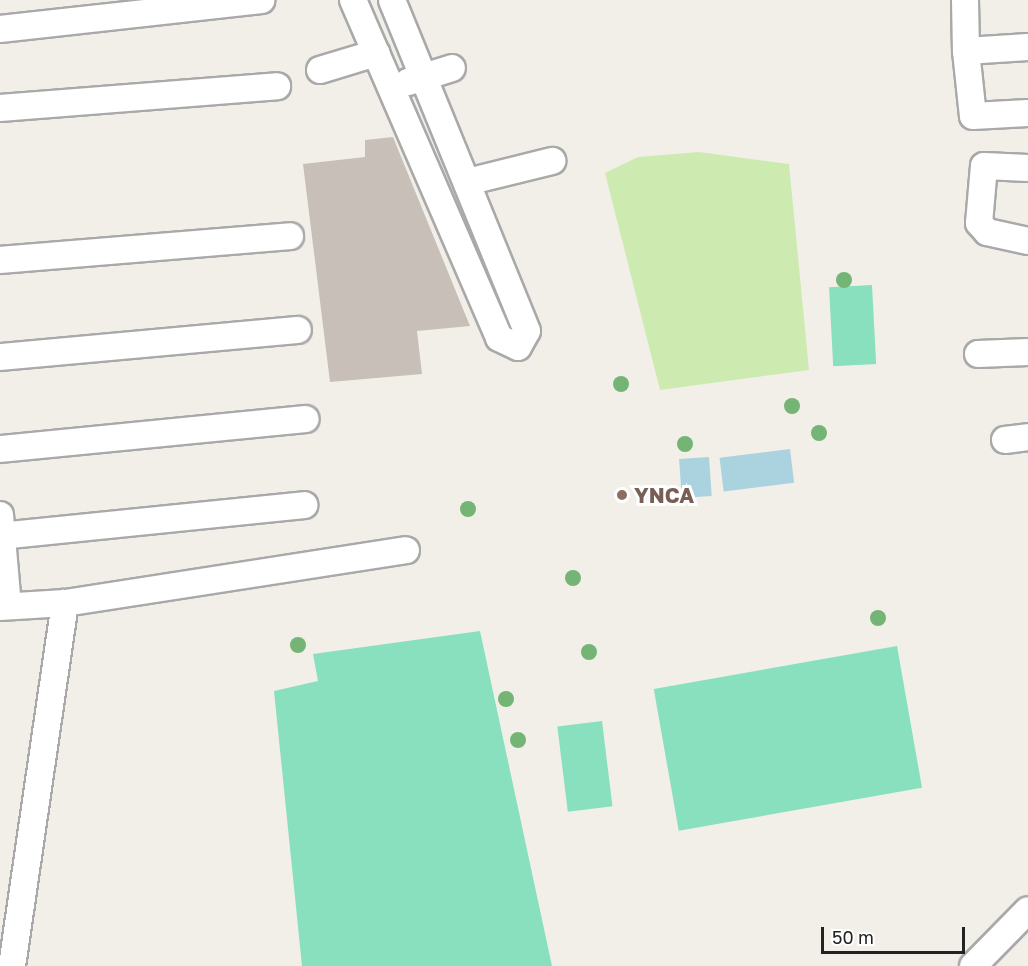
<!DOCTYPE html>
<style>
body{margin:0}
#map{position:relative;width:1028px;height:966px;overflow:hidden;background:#f2efe9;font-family:"Golos Text",sans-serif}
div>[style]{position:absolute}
.grass>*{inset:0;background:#cdebb0}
.pitch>*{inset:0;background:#88e0be;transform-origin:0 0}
.water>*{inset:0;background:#aad3df;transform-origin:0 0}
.building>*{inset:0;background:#c7bfb8}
.roads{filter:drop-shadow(2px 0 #a9a9a9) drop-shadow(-2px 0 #a9a9a9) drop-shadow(0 2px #a9a9a9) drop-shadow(0 -2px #a9a9a9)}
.minor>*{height:26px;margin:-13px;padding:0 13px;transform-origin:13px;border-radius:13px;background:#fff}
.trees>*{width:16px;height:16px;margin:-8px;border-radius:50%;background:#74b475}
.dots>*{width:16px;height:16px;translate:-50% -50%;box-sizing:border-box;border:3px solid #fff;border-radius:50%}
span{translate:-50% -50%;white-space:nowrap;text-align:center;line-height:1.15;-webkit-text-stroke:6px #fff;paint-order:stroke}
.education-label{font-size:21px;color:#785e54;font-weight:700}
.left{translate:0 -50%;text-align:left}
.scale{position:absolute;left:821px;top:927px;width:144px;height:27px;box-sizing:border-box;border:3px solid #222;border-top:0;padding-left:8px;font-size:18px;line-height:21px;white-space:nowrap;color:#222;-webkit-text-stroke:4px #fff;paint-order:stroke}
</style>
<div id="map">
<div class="grass">
<div style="clip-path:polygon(699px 152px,789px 164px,809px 370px,660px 390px,605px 173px,638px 157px)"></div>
</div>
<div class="pitch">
<div style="left:872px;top:285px;width:79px;height:43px;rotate:87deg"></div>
<div style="clip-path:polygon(480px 631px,552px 966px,302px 966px,274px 691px,318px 681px,313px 654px)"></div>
<div style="left:897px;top:646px;width:144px;height:247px;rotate:80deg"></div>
<div style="left:602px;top:721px;width:86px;height:45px;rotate:83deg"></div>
</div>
<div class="water">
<div style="left:790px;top:449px;width:34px;height:71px;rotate:83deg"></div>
<div style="left:709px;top:457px;width:39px;height:30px;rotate:86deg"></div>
</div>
<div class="building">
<div style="clip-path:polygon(393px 137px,470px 326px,417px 331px,422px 374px,330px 382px,303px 164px,365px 157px,365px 140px)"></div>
</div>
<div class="roads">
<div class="minor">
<div style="left:353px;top:0;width:368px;rotate:66.6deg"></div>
<div style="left:499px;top:338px;width:21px;rotate:25deg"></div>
<div style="left:518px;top:347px;width:18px;rotate:-61deg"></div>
<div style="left:527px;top:331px;width:357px;rotate:-112.2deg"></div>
<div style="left:965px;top:0;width:51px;rotate:88.9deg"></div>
<div style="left:966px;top:51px;width:62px;rotate:-3.7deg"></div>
<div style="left:0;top:29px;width:263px;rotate:-6.3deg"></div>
<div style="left:966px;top:51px;width:65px;rotate:83.9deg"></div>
<div style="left:973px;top:116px;width:55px;rotate:-3.1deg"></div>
<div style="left:320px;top:70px;width:59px;rotate:-16.9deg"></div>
<div style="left:408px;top:82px;width:46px;rotate:-17.7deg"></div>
<div style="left:0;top:108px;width:278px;rotate:-4.5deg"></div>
<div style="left:1028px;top:168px;width:44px;rotate:-177.4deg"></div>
<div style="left:984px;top:166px;width:57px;rotate:95deg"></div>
<div style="left:979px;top:223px;width:12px;rotate:48deg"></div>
<div style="left:987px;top:232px;width:42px;rotate:12.4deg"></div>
<div style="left:467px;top:182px;width:88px;rotate:-13.9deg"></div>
<div style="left:0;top:260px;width:291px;rotate:-4.7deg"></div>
<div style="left:978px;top:354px;width:50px;rotate:-2.3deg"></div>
<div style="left:0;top:357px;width:299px;rotate:-5.2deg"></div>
<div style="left:1005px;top:440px;width:23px;rotate:-7deg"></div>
<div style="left:0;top:449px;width:307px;rotate:-5.6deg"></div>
<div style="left:0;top:515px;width:91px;rotate:85deg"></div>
<div style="left:0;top:536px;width:306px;rotate:-5.8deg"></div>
<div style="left:0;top:607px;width:65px;rotate:-3.5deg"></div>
<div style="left:65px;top:603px;width:345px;rotate:-8.8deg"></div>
<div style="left:12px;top:966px;width:367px;rotate:-81.7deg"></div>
<div style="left:973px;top:966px;width:78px;rotate:-45.5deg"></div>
</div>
</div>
<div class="trees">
<div style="left:844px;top:280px"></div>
<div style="left:621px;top:384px"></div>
<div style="left:792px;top:406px"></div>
<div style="left:819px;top:433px"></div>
<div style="left:685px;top:444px"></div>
<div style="left:468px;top:509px"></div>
<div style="left:573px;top:578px"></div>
<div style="left:878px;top:618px"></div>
<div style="left:298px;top:645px"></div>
<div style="left:589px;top:652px"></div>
<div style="left:506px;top:699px"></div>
<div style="left:518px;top:740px"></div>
</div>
<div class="dots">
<div style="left:622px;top:495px;background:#8d6e63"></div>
</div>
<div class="education-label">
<span class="left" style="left:634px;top:495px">YNCA</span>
</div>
<div class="scale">50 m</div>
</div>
